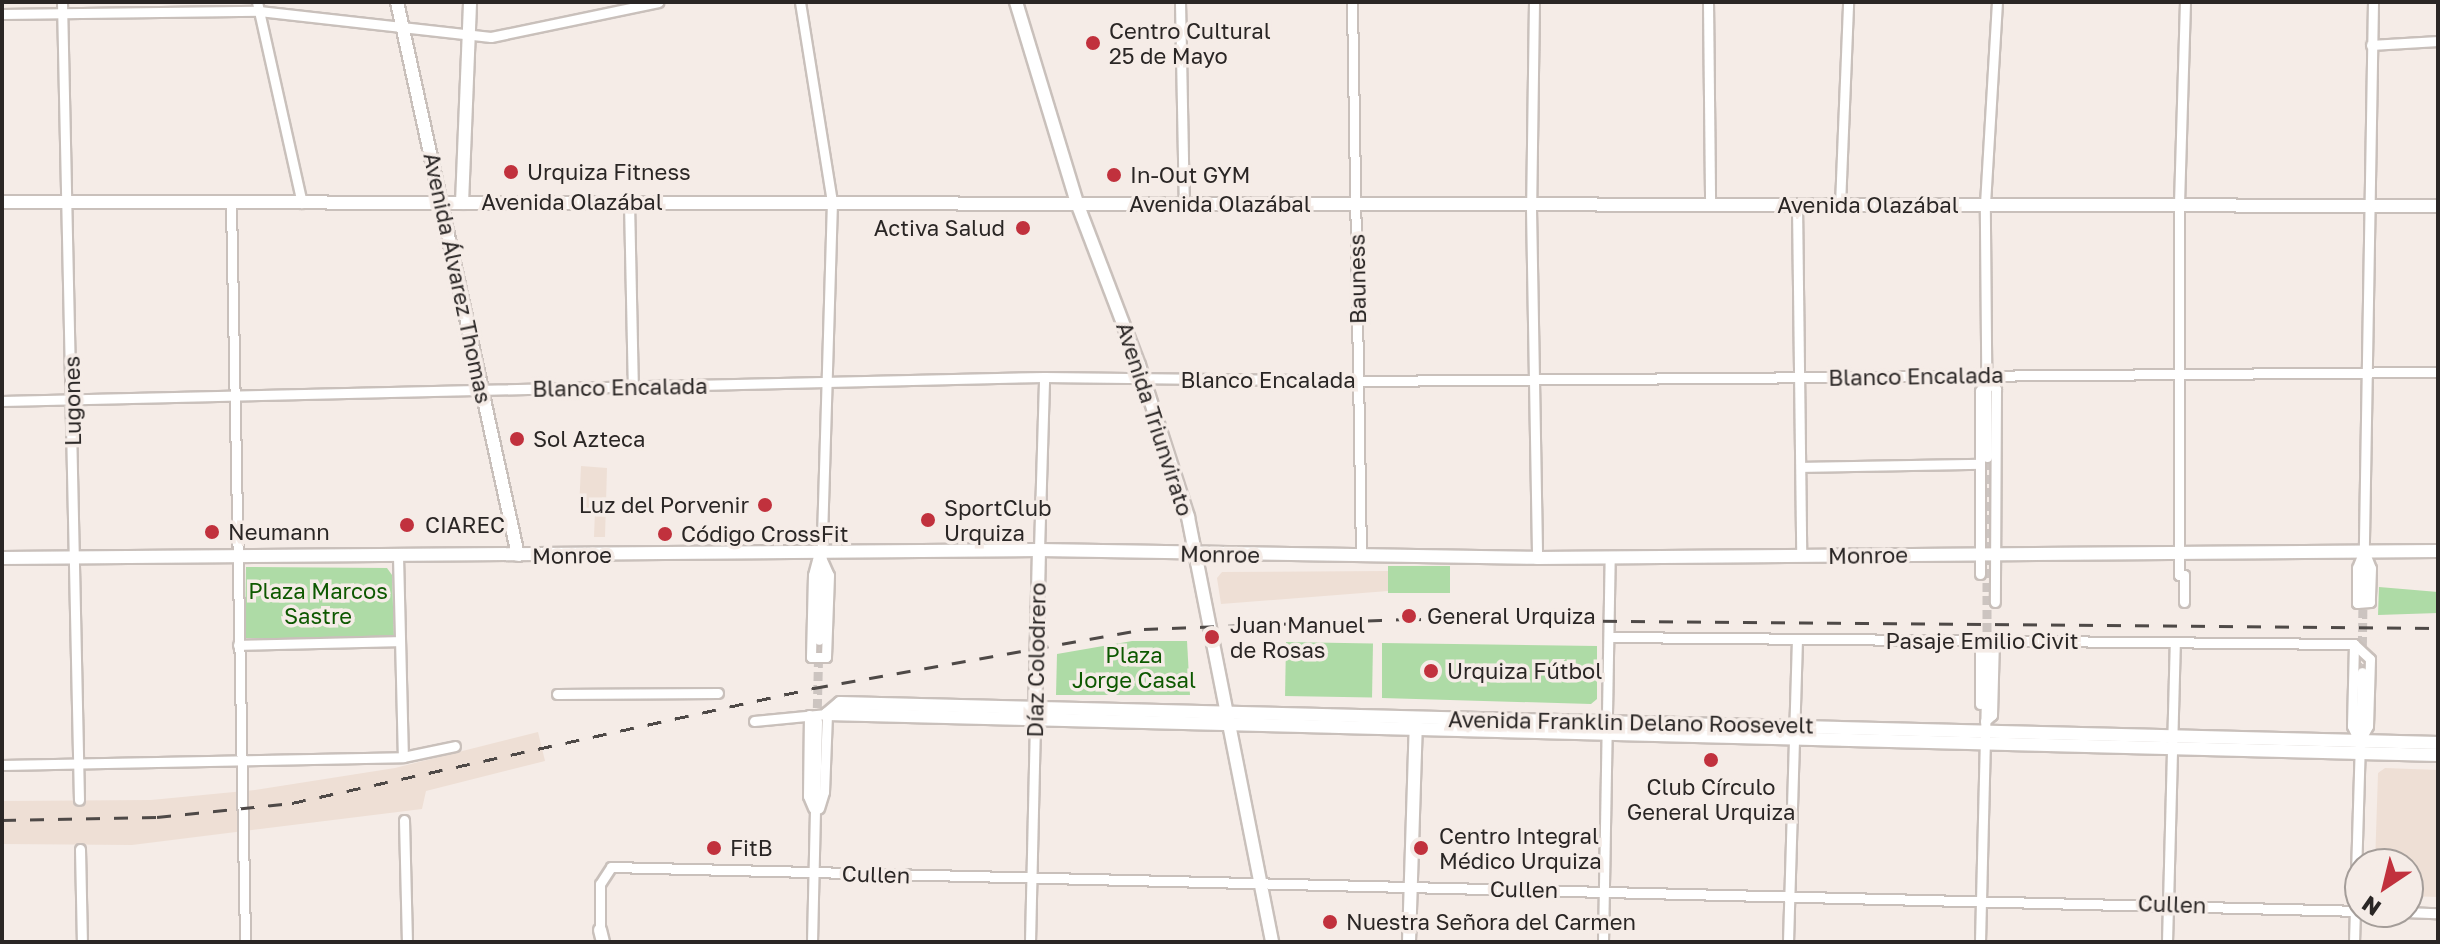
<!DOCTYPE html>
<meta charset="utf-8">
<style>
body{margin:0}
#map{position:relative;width:2440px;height:944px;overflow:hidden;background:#f5ece7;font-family:"Golos Text",sans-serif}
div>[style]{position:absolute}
.built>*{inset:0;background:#eedfd5}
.green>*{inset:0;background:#aedba6;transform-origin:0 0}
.street-tunnel>*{height:9px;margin-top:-4.5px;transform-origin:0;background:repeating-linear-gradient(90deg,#ccc4c0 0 9px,transparent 0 13.5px)}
.roads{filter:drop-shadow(2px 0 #c9c0bb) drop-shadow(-2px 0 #c9c0bb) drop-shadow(0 2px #c9c0bb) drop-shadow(0 -2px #c9c0bb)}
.street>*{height:9px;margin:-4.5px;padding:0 4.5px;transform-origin:4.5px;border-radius:4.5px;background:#fff}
.secondary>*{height:12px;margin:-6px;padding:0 6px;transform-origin:6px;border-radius:6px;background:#fff}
.rail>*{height:3px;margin-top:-1.5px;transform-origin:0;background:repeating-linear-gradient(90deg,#4e4947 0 14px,transparent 0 28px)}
.dots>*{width:22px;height:22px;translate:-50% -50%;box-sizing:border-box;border:4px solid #f5ece7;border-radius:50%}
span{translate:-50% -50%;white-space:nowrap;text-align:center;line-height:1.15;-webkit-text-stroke:7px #f5ece7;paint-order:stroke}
.poi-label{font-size:22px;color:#2a2625}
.left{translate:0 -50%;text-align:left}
.right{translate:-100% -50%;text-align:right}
.street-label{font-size:22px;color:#2a2625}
.park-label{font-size:22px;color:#0d5800}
.frame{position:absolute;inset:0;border:4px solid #2a2625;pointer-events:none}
.north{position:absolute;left:2344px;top:848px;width:80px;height:80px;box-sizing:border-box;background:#f5ece7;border:2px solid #a49d99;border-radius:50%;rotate:215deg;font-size:22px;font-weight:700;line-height:32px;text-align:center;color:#2a2625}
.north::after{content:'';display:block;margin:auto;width:28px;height:36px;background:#c1313d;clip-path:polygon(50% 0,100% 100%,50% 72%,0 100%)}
</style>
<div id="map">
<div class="built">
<div style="clip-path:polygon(581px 466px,607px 468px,605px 537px,594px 537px,595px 510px,579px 509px)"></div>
<div style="clip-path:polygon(1388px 571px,1388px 591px,1221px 604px,1217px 578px,1222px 572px)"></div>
<div style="clip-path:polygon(538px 732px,545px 761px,426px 791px,422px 809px,132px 845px,2px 844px,2px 801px,151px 800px,255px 790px,395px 768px)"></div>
<div style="clip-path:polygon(2385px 768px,2438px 770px,2438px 897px,2408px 896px,2408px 864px,2375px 864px,2378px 773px)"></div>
</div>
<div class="green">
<div style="left:1388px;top:566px;width:62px;height:27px"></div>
<div style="clip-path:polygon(246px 567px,387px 568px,392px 575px,394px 639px,245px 638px)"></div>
<div style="clip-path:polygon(2379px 587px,2438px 592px,2438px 613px,2378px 615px)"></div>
<div style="clip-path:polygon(1132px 641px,1187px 641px,1190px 695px,1056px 695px,1057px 654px)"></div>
<div style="left:1286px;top:642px;width:87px;height:54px;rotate:1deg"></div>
<div style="clip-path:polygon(1382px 643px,1597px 646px,1597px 699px,1591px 704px,1382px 698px)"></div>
</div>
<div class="street-tunnel">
<div style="left:1987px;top:645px;width:188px;rotate:-90deg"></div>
<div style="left:2362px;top:672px;width:73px;rotate:-89.2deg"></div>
<div style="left:817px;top:721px;width:81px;rotate:-88.6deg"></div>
</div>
<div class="roads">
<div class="street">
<div style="left:62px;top:2px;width:798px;rotate:88.78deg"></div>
<div style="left:257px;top:2px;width:206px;rotate:77.4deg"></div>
<div style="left:800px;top:2px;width:202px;rotate:80.9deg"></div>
<div style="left:832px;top:201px;width:439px;rotate:91.7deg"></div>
<div style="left:1180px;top:2px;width:201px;rotate:88.9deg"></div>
<div style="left:1352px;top:2px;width:553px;rotate:89.07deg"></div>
<div style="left:1534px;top:2px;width:206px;rotate:90.8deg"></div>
<div style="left:1531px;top:208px;width:350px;rotate:89deg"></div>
<div style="left:1708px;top:2px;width:204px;rotate:89.4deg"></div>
<div style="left:2px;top:14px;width:257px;rotate:-0.7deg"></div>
<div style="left:259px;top:11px;width:233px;rotate:6.4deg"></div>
<div style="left:491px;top:37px;width:171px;rotate:-11.8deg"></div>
<div style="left:2371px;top:45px;width:67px;rotate:-3.4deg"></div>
<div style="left:629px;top:202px;width:185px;rotate:88.8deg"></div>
<div style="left:231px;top:203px;width:739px;rotate:88.91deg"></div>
<div style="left:1797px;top:205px;width:350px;rotate:89.3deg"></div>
<div style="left:1840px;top:205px;width:203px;rotate:-87.7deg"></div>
<div style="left:2px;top:401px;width:1042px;rotate:-1.32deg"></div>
<div style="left:1044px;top:377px;width:315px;rotate:0.7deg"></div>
<div style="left:1359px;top:381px;width:1079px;rotate:-0.48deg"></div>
<div style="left:1987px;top:457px;width:253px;rotate:-90.5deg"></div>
<div style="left:1985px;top:204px;width:202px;rotate:-86.6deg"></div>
<div style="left:1801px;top:467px;width:177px;rotate:-1deg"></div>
<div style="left:1039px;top:550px;width:173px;rotate:-88.3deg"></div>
<div style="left:2364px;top:551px;width:18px;rotate:68deg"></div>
<div style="left:2371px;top:568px;width:34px;rotate:92deg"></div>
<div style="left:2370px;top:602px;width:13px;rotate:176deg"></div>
<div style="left:2357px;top:603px;width:35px;rotate:-90deg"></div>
<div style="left:2357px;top:568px;width:18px;rotate:-68deg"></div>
<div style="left:819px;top:553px;width:24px;rotate:66deg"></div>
<div style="left:829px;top:575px;width:82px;rotate:92.1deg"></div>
<div style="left:826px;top:657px;width:15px;rotate:180deg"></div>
<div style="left:811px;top:657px;width:82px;rotate:-88.6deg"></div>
<div style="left:813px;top:575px;width:23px;rotate:-75deg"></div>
<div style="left:398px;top:556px;width:201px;rotate:88.6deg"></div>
<div style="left:1980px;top:574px;width:183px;rotate:-90deg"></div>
<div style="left:1980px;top:391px;width:13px;rotate:-58deg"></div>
<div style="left:1987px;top:380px;width:13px;rotate:45deg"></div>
<div style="left:1996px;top:389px;width:213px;rotate:90.3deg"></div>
<div style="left:2363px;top:599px;width:597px;rotate:-89.04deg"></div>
<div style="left:2184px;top:602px;width:27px;rotate:-90deg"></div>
<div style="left:2184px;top:575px;width:5px;rotate:180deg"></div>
<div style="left:2179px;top:575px;width:371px;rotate:-90deg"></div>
<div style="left:2179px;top:204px;width:202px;rotate:-88.3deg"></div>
<div style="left:1609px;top:637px;width:745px;rotate:0.54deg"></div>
<div style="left:2354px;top:644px;width:22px;rotate:43deg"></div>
<div style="left:2370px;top:659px;width:67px;rotate:91.7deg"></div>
<div style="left:2368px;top:726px;width:18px;rotate:119deg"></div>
<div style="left:2354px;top:644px;width:82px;rotate:91.4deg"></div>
<div style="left:2352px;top:726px;width:14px;rotate:65deg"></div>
<div style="left:238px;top:645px;width:162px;rotate:-1.4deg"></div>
<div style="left:557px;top:694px;width:161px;rotate:-0.4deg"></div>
<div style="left:1980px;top:704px;width:63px;rotate:-90deg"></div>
<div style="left:809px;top:715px;width:81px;rotate:90.7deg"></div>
<div style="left:808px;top:796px;width:13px;rotate:67deg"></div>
<div style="left:754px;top:721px;width:73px;rotate:-5.5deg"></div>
<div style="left:827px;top:714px;width:78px;rotate:92.2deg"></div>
<div style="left:824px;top:792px;width:17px;rotate:107deg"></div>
<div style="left:1985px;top:721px;width:9px;rotate:-41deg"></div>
<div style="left:1992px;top:715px;width:74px;rotate:-88.5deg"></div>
<div style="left:2px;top:765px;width:401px;rotate:-1.1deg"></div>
<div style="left:403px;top:757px;width:53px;rotate:-11.9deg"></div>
<div style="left:404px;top:820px;width:122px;rotate:88.6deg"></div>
<div style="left:80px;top:849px;width:93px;rotate:88.8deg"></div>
<div style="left:2402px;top:912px;width:36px;rotate:2deg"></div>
<div style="left:600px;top:930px;width:46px;rotate:-90deg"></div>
<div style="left:600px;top:884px;width:20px;rotate:-57deg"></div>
<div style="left:611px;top:867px;width:1750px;rotate:1.44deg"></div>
<div style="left:812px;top:942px;width:221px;rotate:-88.7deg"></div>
<div style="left:1030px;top:942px;width:221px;rotate:-88.7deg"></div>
<div style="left:1603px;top:942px;width:385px;rotate:-89deg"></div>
<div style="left:1788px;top:942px;width:303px;rotate:-88.3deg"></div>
<div style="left:1980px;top:942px;width:290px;rotate:-88.6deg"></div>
<div style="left:2167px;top:942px;width:300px;rotate:-88.5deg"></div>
<div style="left:2354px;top:942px;width:270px;rotate:-88.3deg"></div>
</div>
<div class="secondary">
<div style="left:397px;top:2px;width:566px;rotate:77.66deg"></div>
<div style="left:1016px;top:2px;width:210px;rotate:73.1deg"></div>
<div style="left:1077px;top:203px;width:173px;rotate:69.1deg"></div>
<div style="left:1139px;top:365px;width:160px;rotate:72.1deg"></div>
<div style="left:1188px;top:517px;width:433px;rotate:78.8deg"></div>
<div style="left:2px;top:202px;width:2436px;rotate:0.09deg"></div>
<div style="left:462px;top:203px;width:201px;rotate:-87.7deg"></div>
<div style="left:2px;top:558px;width:1037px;rotate:-0.44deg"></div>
<div style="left:1039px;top:550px;width:498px;rotate:0.9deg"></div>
<div style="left:1537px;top:558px;width:901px;rotate:-0.45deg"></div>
<div style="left:827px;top:714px;width:17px;rotate:-40deg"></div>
<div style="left:840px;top:703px;width:1599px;rotate:1.43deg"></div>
<div style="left:827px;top:714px;width:1612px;rotate:1.46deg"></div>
<div style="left:1035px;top:714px;width:164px;rotate:-88.6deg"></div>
<div style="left:600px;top:930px;width:12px;rotate:76deg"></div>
<div style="left:1409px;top:942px;width:217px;rotate:-88.2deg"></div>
</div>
</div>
<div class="rail">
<div style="left:2px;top:820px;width:155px;rotate:-1.1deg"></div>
<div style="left:157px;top:817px;width:136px;rotate:-5.9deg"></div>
<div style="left:292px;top:803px;width:535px;rotate:-12.42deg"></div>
<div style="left:814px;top:688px;width:335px;rotate:-10.1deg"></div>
<div style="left:1144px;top:629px;width:263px;rotate:-2.2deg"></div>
<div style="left:1407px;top:619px;width:1031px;rotate:0.5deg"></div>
</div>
<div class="dots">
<div style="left:1093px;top:43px;background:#c1313d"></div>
<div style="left:511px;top:172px;background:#c1313d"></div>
<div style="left:1114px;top:175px;background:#c1313d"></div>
<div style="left:1023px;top:228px;background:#c1313d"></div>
<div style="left:517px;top:439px;background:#c1313d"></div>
<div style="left:765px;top:505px;background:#c1313d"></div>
<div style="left:928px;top:520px;background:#c1313d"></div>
<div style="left:407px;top:525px;background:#c1313d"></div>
<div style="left:212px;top:532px;background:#c1313d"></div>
<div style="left:665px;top:534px;background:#c1313d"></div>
<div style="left:1409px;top:616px;background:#c1313d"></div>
<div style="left:1212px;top:637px;background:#c1313d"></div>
<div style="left:1431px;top:671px;background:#c1313d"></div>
<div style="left:1711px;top:760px;background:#c1313d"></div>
<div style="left:714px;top:848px;background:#c1313d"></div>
<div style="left:1421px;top:848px;background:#c1313d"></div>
<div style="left:1330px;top:922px;background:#c1313d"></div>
</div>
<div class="poi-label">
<span class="left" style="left:1109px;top:43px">Centro Cultural<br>25 de Mayo</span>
<span class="left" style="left:527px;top:172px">Urquiza Fitness</span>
<span class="left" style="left:1130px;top:175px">In-Out GYM</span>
<span class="right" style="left:1005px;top:228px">Activa Salud</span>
<span class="left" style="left:533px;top:439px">Sol Azteca</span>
<span class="right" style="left:749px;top:505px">Luz del Porvenir</span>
<span class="left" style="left:944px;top:520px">SportClub<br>Urquiza</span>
<span class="left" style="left:425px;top:525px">CIAREC</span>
<span class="left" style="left:228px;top:532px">Neumann</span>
<span class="left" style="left:681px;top:534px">Código CrossFit</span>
<span class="left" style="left:1427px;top:616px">General Urquiza</span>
<span class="left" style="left:1230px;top:637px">Juan Manuel<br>de Rosas</span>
<span class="left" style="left:1447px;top:671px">Urquiza Fútbol</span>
<span style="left:1711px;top:799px">Club Círculo<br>General Urquiza</span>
<span class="left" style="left:1439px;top:848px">Centro Integral<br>Médico Urquiza</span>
<span class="left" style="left:730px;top:848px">FitB</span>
<span class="left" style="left:1346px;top:922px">Nuestra Señora del Carmen</span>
</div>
<div class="street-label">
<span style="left:572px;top:202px">Avenida Olazábal</span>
<span style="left:1220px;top:204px">Avenida Olazábal</span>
<span style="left:1868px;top:205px">Avenida Olazábal</span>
<span style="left:458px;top:278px;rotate:78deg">Avenida Álvarez Thomas</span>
<span style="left:1357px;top:279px;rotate:-91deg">Bauness</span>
<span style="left:1916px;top:376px;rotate:-1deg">Blanco Encalada</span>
<span style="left:1268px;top:380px">Blanco Encalada</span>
<span style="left:620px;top:387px;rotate:-1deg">Blanco Encalada</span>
<span style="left:72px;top:401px;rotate:-91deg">Lugones</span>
<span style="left:1155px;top:419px;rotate:72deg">Avenida Triunvirato</span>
<span style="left:1220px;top:554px;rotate:1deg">Monroe</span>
<span style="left:572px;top:555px;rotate:-1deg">Monroe</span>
<span style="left:1868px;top:555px;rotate:-1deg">Monroe</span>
<span style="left:1982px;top:641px">Pasaje Emilio Civit</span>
<span style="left:1036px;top:660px;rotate:-89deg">Díaz Colodrero</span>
<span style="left:1631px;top:722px;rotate:1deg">Avenida Franklin Delano Roosevelt</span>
<span style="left:876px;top:874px;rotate:2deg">Cullen</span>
<span style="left:1524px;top:889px;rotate:1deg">Cullen</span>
<span style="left:2172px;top:904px;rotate:2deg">Cullen</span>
</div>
<div class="park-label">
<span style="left:318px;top:603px">Plaza Marcos<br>Sastre</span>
<span style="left:1134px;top:667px">Plaza<br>Jorge Casal</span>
</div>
<div class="frame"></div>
<div class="north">N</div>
</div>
